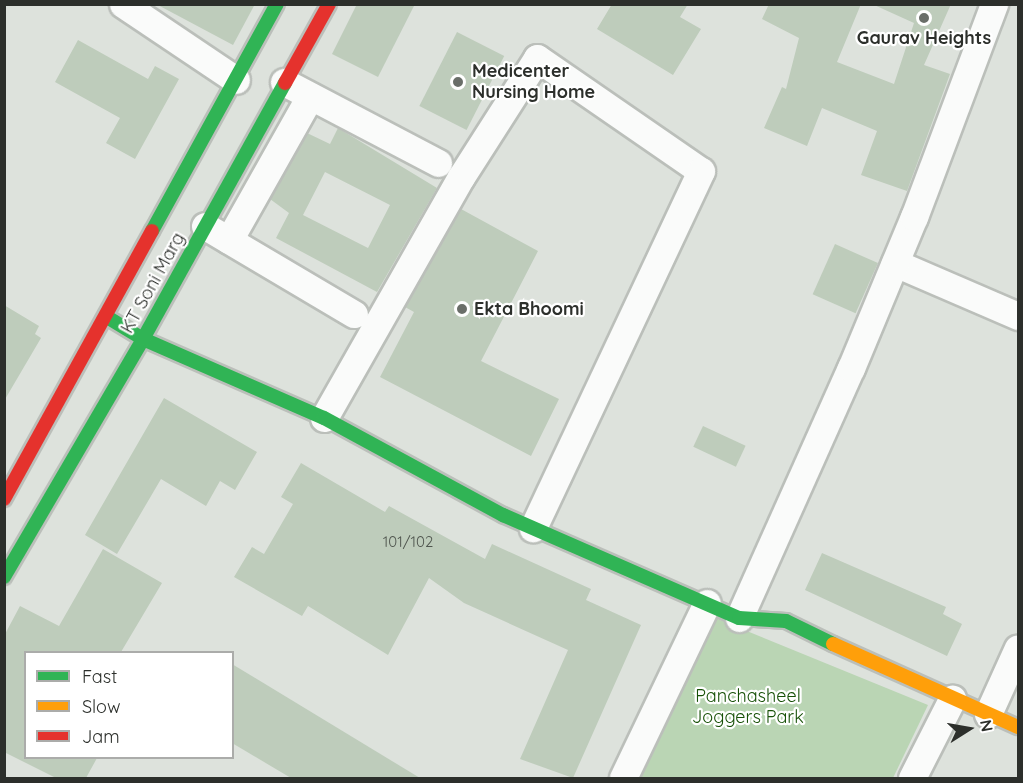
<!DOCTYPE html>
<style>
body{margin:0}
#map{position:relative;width:1023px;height:783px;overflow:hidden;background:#dde2dc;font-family:Quicksand,sans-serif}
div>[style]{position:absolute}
.green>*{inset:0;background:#bad5b4}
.building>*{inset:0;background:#beccbb;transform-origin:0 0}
.roads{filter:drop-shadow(2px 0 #bbbfba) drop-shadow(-2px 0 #bbbfba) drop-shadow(0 2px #bbbfba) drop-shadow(0 -2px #bbbfba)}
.street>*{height:27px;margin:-13.5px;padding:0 13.5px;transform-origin:13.5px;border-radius:13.5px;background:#fafbfa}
.fast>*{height:14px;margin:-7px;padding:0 7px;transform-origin:7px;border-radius:7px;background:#30b455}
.slow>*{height:14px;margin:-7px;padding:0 7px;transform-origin:7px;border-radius:7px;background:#ff9f0a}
.jam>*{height:14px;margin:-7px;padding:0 7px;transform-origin:7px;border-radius:7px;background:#e5322d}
.dots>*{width:16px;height:16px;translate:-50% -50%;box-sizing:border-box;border:3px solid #fff;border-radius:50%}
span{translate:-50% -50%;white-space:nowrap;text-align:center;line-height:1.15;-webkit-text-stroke:4.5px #fff;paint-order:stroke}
.number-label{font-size:15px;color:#50564f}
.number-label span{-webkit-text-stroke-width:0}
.poi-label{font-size:18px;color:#2c2f2b;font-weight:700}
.left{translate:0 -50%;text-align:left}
.street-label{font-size:18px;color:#2c2f2b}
.park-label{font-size:18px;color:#165006}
.frame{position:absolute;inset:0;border:6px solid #2c2f2b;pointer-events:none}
.legend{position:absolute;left:24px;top:651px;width:210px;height:108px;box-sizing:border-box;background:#fff;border:2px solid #abacaa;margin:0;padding:8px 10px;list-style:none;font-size:18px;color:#2c2f2b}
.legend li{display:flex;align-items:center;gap:12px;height:30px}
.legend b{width:30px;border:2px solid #abacaa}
.north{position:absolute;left:939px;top:699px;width:60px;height:60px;-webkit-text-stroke:4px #fff;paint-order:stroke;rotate:79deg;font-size:16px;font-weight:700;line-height:24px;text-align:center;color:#2c2f2b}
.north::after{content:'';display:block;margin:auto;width:21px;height:27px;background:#2c2f2b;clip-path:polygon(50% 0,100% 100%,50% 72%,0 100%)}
</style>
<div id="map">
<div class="green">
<div style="clip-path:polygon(710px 616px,928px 705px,893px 778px,639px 778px)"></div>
</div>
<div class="building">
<div style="clip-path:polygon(156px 4px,255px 4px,233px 45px)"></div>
<div style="clip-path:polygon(357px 4px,415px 4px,378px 77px,332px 54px)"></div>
<div style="clip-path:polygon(612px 4px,688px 4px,680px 17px,701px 29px,673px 75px,597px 29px)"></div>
<div style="clip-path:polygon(769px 4px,861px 4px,837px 62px,894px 84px,914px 23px,872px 4px,951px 4px,924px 65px,950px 74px,907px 191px,861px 175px,877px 131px,822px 108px,807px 146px,764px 128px,782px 87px,786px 89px,799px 38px,762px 19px)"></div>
<div style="left:457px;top:32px;width:53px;height:83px;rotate:27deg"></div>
<div style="clip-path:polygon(78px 40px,148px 79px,155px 66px,179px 79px,135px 159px,106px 143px,120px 118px,55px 82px)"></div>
<div style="clip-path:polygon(evenodd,338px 128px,437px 188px,377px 292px,276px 238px,289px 213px,270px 199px,307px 133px,330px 144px,338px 128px,325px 172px,390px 205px,368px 248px,303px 215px,325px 172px)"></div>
<div style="clip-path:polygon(461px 209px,538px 251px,481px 361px,559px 399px,531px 456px,380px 377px,414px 312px,405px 307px)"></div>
<div style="left:835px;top:244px;width:47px;height:55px;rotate:24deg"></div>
<div style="clip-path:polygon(4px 305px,39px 326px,35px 334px,41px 338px,4px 401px)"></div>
<div style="clip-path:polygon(164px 398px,257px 452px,235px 490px,220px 481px,206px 506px,161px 479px,117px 554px,85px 535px)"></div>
<div style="left:703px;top:426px;width:47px;height:23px;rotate:25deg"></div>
<div style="clip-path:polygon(301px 463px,385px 512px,389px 506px,485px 559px,492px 544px,591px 589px,586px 600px,641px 625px,573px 778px,520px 759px,568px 650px,464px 603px,429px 578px,388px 655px,308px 606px,302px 616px,234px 577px,252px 547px,264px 554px,293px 504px,281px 497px)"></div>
<div style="clip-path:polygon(103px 549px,162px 583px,121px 652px,26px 652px,26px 758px,97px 758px,86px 778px,56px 778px,4px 752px,4px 636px,20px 606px,59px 626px)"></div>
<div style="clip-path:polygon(822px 553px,946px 607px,943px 614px,962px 624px,947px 656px,805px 590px)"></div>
<div style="clip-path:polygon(232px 664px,420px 778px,291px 778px,232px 743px)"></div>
</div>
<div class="roads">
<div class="street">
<div style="left:123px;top:4px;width:136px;rotate:33.9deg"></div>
<div style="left:284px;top:82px;width:174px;rotate:27.7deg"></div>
<div style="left:205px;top:226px;width:173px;rotate:30.6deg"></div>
<div style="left:229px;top:240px;width:165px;rotate:-60.6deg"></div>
<div style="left:895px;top:263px;width:134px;rotate:23.3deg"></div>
<div style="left:324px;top:418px;width:277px;rotate:-60.4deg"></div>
<div style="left:461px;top:177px;width:141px;rotate:-57.4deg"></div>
<div style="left:537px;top:58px;width:199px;rotate:34.6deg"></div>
<div style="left:701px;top:171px;width:395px;rotate:115.2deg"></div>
<div style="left:739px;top:618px;width:274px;rotate:-65.9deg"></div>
<div style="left:851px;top:368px;width:164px;rotate:-67.4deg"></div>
<div style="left:914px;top:217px;width:228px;rotate:-69.4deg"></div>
<div style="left:988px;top:714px;width:72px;rotate:-65.6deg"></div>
<div style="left:623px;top:778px;width:194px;rotate:-64.4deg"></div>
<div style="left:912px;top:778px;width:89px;rotate:-63.1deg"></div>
</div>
<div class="fast">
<div style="left:152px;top:231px;width:259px;rotate:-61.2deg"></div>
<div style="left:107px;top:317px;width:42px;rotate:31.4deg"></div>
<div style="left:143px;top:339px;width:197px;rotate:23.6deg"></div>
<div style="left:324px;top:418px;width:204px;rotate:28.5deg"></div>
<div style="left:503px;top:515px;width:257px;rotate:23.6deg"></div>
<div style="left:739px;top:618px;width:47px;rotate:3.7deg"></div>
<div style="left:786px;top:621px;width:52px;rotate:26.1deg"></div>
<div style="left:4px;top:577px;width:276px;rotate:-59.7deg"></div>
<div style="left:143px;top:339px;width:293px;rotate:-61deg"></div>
</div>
<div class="slow">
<div style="left:833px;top:644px;width:203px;rotate:24.2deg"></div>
</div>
<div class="jam">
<div style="left:285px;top:83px;width:90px;rotate:-60.9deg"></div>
<div style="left:4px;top:499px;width:306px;rotate:-61.1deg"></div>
</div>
</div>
<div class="dots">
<div style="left:924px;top:18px;background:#6a6e69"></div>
<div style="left:458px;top:82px;background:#6a6e69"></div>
<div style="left:462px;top:309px;background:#6a6e69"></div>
</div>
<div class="number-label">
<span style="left:408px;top:542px">101/102</span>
</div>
<div class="poi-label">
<span style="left:924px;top:38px">Gaurav Heights</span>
<span class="left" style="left:472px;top:82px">Medicenter<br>Nursing Home</span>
<span class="left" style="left:474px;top:309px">Ekta Bhoomi</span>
</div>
<div class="street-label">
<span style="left:153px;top:283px;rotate:-61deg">KT Soni Marg</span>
</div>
<div class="park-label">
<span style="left:748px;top:707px">Panchasheel<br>Joggers Park</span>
</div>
<div class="frame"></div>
<ul class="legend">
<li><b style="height:8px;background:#30b455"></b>Fast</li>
<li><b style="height:8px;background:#ff9f0a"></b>Slow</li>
<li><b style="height:8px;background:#e5322d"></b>Jam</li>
</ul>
<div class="north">N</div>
</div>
